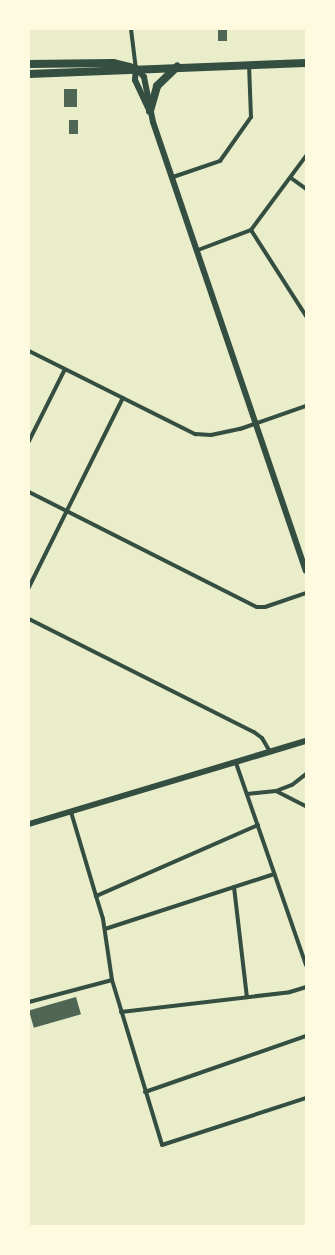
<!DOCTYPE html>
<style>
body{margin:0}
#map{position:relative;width:335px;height:1255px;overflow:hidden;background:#e9edc9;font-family:Raleway,sans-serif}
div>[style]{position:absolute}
.building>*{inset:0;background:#4f6655;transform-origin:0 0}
.minor>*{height:4px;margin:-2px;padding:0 2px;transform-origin:2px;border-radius:2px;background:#344e41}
.tertiary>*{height:6px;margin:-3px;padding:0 3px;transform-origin:3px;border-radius:3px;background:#344e41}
.primary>*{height:8px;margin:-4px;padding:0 4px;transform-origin:4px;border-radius:4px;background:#344e41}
span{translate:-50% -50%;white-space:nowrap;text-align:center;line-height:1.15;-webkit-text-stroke:3px #fefae0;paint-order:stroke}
.frame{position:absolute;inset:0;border:30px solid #fefae0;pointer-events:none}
</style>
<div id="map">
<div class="building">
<div style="left:218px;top:29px;width:9px;height:12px"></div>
<div style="left:64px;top:89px;width:13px;height:18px"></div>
<div style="left:69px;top:120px;width:9px;height:14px"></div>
<div style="left:76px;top:997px;width:18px;height:49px;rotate:74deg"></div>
</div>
<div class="minor">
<div style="left:131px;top:29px;width:39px;rotate:83deg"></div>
<div style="left:173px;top:177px;width:50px;rotate:-18.8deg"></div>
<div style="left:220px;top:161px;width:54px;rotate:-54.8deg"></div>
<div style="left:251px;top:117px;width:52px;rotate:-92.2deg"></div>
<div style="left:291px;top:178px;width:19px;rotate:36deg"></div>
<div style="left:251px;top:230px;width:102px;rotate:57.4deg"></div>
<div style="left:198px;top:250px;width:57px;rotate:-20.7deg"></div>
<div style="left:251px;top:230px;width:92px;rotate:-53.4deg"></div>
<div style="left:29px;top:351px;width:186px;rotate:26.6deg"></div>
<div style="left:195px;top:434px;width:16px;rotate:4deg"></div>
<div style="left:211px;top:435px;width:30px;rotate:-12deg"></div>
<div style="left:240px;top:429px;width:70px;rotate:-19.2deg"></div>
<div style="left:29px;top:441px;width:80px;rotate:-63.4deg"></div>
<div style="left:29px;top:492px;width:255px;rotate:26.8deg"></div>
<div style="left:257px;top:607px;width:8px"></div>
<div style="left:265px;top:607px;width:43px;rotate:-18.9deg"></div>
<div style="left:29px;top:587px;width:211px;rotate:-63.6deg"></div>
<div style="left:29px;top:619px;width:252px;rotate:26.7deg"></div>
<div style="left:254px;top:732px;width:10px;rotate:37deg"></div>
<div style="left:262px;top:738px;width:16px;rotate:60deg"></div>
<div style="left:236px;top:763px;width:214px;rotate:70.9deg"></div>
<div style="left:276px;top:791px;width:33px;rotate:27deg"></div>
<div style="left:247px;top:794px;width:29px;rotate:-6deg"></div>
<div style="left:276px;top:791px;width:17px;rotate:-21deg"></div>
<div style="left:292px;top:785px;width:18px;rotate:-38deg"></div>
<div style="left:71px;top:812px;width:88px;rotate:73.4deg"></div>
<div style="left:258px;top:825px;width:177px;rotate:156.3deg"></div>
<div style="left:96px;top:896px;width:24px;rotate:73deg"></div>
<div style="left:103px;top:919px;width:62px;rotate:81.6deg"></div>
<div style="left:112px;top:980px;width:172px;rotate:73.1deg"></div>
<div style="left:162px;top:1145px;width:151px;rotate:-18.1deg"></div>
<div style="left:234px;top:887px;width:111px;rotate:83.3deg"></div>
<div style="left:105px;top:929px;width:178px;rotate:-18deg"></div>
<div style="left:29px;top:1002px;width:86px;rotate:-14.8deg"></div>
<div style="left:121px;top:1012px;width:170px;rotate:-6.7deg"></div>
<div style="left:290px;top:992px;width:17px;rotate:-17deg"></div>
<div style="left:145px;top:1092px;width:170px;rotate:-19.2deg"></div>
</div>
<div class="tertiary">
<div style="left:136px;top:68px;width:12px;rotate:48deg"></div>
<div style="left:144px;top:77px;width:46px;rotate:78.7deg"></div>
<div style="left:153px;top:122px;width:474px;rotate:71.2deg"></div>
<div style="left:136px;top:68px;width:12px;rotate:95deg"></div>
<div style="left:135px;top:80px;width:31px;rotate:65deg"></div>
<div style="left:29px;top:824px;width:289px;rotate:-16.7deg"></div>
</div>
<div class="primary">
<div style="left:29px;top:64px;width:84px;rotate:-0.7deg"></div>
<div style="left:113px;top:63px;width:18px;rotate:13deg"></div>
<div style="left:29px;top:74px;width:277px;rotate:-2.3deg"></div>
<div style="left:150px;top:111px;width:26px;rotate:-74deg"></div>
<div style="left:157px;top:86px;width:28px;rotate:-44deg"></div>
</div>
<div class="frame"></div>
</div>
